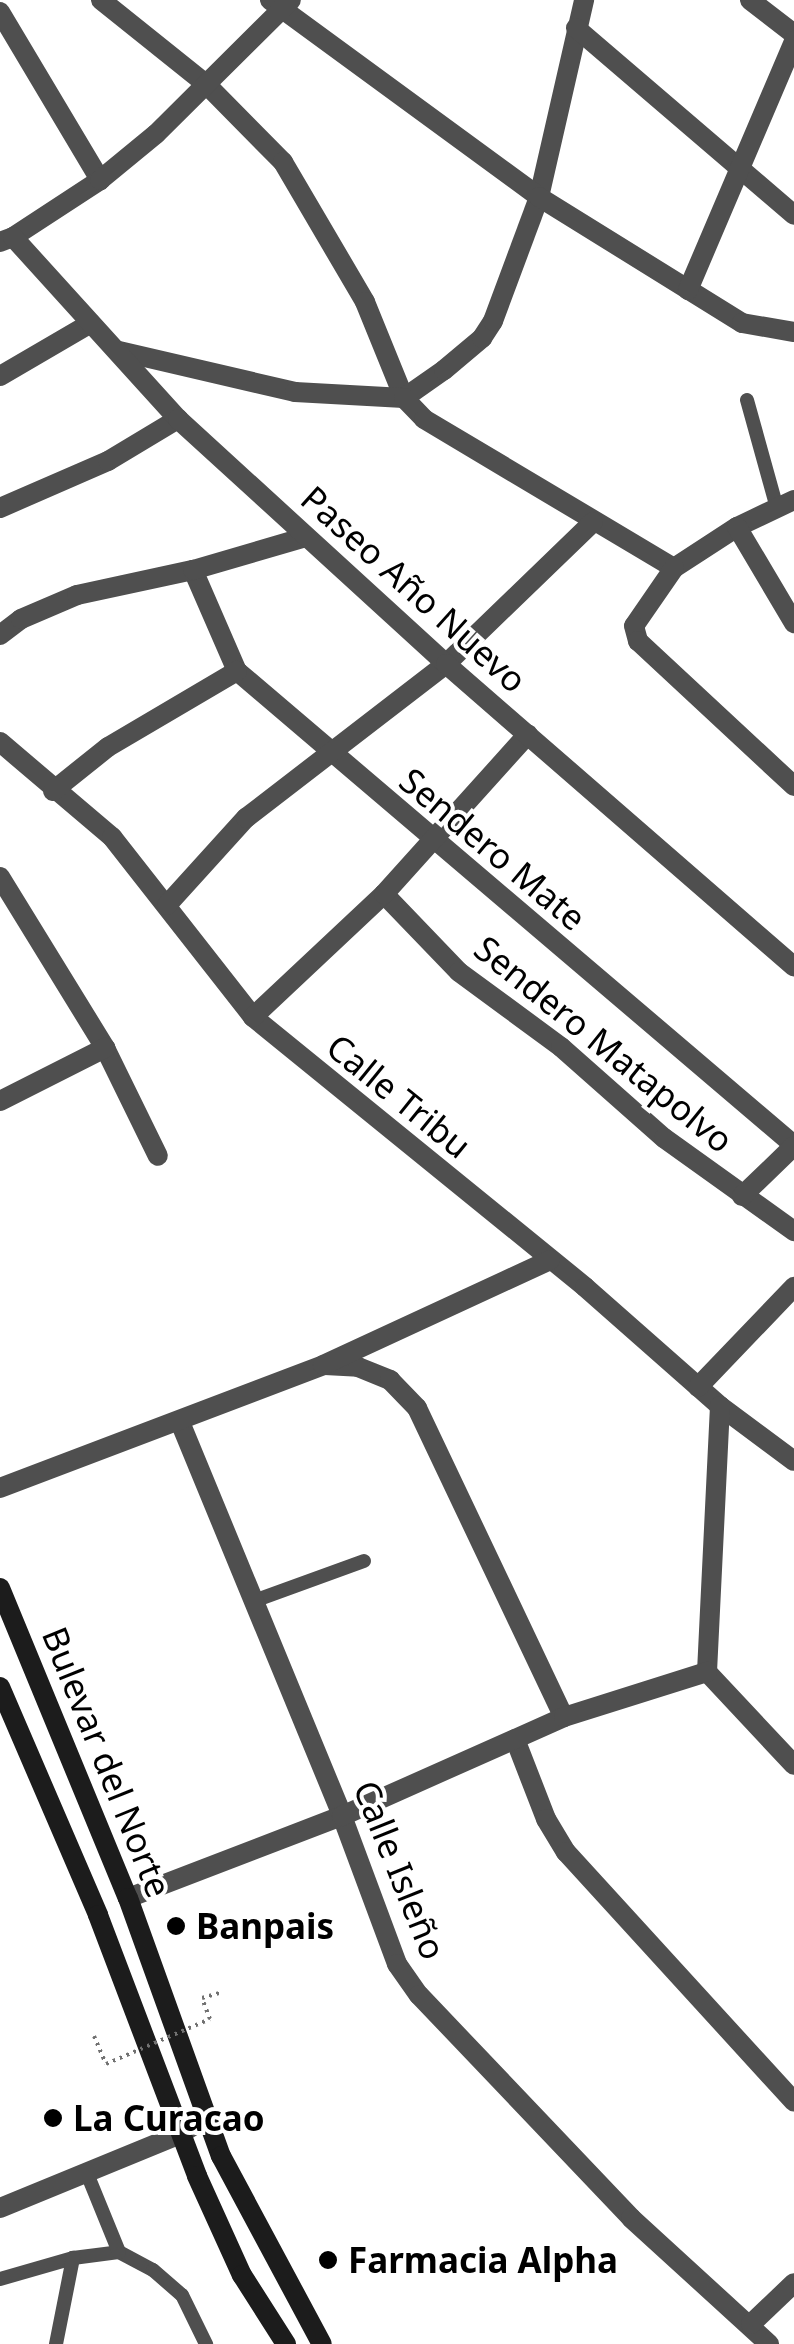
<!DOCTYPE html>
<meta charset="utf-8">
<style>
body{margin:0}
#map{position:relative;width:794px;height:2344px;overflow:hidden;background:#fff;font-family:"Noto Sans",sans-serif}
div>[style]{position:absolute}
.path>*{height:4px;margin-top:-2px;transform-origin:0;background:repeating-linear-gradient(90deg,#717171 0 2.5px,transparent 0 7.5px)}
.service>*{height:14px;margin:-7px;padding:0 7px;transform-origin:7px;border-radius:7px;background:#4f4f4f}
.minor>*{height:20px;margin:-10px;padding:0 10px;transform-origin:10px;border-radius:10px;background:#4f4f4f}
.tertiary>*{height:20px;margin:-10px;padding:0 10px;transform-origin:10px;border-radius:10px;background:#4f4f4f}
.secondary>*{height:20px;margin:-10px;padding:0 10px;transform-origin:10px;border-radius:10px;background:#1c1c1c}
.path-bridge>*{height:4px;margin-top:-2px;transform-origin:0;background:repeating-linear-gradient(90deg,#717171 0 2.5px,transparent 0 7.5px)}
.dots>*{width:28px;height:28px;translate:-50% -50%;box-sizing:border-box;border:5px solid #fff;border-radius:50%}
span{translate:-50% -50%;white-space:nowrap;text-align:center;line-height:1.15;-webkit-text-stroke:8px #fff;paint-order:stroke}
.street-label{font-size:35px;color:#000}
.poi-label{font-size:35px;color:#000;font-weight:700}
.left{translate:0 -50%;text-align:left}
</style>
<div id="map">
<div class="path">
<div style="left:210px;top:2019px;width:22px;rotate:-111deg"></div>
<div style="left:202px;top:1998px;width:22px;rotate:-16deg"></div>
<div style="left:94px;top:2036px;width:30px;rotate:67deg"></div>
</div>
<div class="service">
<div style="left:747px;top:400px;width:112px;rotate:74.5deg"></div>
<div style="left:254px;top:1601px;width:117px;rotate:-20deg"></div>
<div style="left:119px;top:2252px;width:38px;rotate:28deg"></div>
<div style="left:153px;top:2270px;width:38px;rotate:41deg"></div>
<div style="left:182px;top:2295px;width:55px;rotate:63.9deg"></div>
<div style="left:0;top:2279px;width:76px;rotate:-16deg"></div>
<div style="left:73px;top:2258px;width:46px;rotate:-7.4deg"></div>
<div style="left:119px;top:2252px;width:87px;rotate:-112.2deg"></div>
<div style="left:56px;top:2344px;width:88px;rotate:-78.8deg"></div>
</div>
<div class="minor">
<div style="left:101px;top:0;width:134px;rotate:38.7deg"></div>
<div style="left:206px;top:84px;width:110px;rotate:45.4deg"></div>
<div style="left:283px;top:162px;width:162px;rotate:59.6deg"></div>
<div style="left:365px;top:302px;width:104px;rotate:67.9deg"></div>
<div style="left:404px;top:398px;width:49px;rotate:-35deg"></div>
<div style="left:444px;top:370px;width:50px;rotate:-40.1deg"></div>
<div style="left:482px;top:338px;width:20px;rotate:-57deg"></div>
<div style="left:493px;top:321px;width:132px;rotate:-69.6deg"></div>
<div style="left:539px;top:197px;width:202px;rotate:-77.1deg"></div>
<div style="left:270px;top:0;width:333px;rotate:36.2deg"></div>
<div style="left:539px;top:197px;width:239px;rotate:31.8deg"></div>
<div style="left:742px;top:323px;width:53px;rotate:9.8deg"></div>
<div style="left:750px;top:0;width:56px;rotate:37.7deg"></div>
<div style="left:0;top:12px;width:196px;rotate:59.2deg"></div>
<div style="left:576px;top:28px;width:287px;rotate:40.6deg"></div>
<div style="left:13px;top:237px;width:104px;rotate:-33.2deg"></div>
<div style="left:100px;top:180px;width:72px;rotate:-39.4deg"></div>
<div style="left:156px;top:134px;width:190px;rotate:-44.8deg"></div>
<div style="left:688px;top:290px;width:271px;rotate:-66.9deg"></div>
<div style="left:119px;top:351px;width:181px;rotate:13.1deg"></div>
<div style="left:295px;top:392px;width:109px;rotate:3.2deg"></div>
<div style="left:404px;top:398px;width:29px;rotate:46deg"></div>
<div style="left:424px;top:419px;width:291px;rotate:30.8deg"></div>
<div style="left:0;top:376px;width:105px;rotate:-30.2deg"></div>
<div style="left:794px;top:500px;width:63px;rotate:154.7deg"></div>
<div style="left:737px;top:527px;width:75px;rotate:146.9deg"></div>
<div style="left:674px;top:568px;width:70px;rotate:124.6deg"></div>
<div style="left:634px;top:626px;width:16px;rotate:75deg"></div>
<div style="left:638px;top:641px;width:213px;rotate:42.9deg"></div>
<div style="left:0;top:508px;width:118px;rotate:-23.5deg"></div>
<div style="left:108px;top:461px;width:82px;rotate:-31deg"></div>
<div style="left:737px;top:527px;width:112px;rotate:59.3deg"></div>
<div style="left:193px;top:570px;width:110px;rotate:66.5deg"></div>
<div style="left:237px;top:671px;width:731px;rotate:40.4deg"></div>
<div style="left:0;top:635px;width:26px;rotate:-37deg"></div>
<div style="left:21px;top:619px;width:61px;rotate:-23.2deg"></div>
<div style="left:77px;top:595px;width:119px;rotate:-12.2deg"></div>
<div style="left:193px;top:570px;width:118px;rotate:-16.3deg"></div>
<div style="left:0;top:742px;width:147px;rotate:40.3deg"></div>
<div style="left:112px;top:837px;width:229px;rotate:51.9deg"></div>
<div style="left:253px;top:1017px;width:428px;rotate:39.1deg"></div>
<div style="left:585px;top:1287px;width:180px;rotate:41.4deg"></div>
<div style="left:720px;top:1406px;width:92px;rotate:36.6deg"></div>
<div style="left:53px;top:791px;width:70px;rotate:-38.7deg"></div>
<div style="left:108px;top:747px;width:150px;rotate:-30.5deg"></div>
<div style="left:0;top:877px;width:201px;rotate:58.4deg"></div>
<div style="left:105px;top:1048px;width:120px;rotate:63.9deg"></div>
<div style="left:384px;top:894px;width:108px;rotate:46.1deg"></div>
<div style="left:459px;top:972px;width:127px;rotate:36.3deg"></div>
<div style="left:561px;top:1047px;width:137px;rotate:41.5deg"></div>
<div style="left:664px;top:1138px;width:160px;rotate:35.6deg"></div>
<div style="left:167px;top:905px;width:118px;rotate:-47.8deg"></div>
<div style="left:246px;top:818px;width:252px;rotate:-37.6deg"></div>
<div style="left:446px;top:664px;width:204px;rotate:-44deg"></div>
<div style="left:253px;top:1017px;width:180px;rotate:-43.2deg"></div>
<div style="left:384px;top:894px;width:215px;rotate:-48deg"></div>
<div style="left:0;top:1101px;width:118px;rotate:-26.8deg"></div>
<div style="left:742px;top:1196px;width:72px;rotate:-43.9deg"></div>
<div style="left:325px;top:1365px;width:33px;rotate:3deg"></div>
<div style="left:358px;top:1367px;width:35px;rotate:22deg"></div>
<div style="left:390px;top:1380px;width:39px;rotate:46deg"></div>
<div style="left:417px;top:1408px;width:342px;rotate:64.6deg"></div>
<div style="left:698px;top:1387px;width:139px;rotate:-46.2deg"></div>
<div style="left:720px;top:1406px;width:266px;rotate:92.8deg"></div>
<div style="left:707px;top:1672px;width:127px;rotate:46.9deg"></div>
<div style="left:180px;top:1422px;width:426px;rotate:67.6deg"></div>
<div style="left:342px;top:1816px;width:158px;rotate:69.6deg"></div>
<div style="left:397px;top:1964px;width:38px;rotate:55deg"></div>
<div style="left:419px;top:1995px;width:308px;rotate:46.4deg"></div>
<div style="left:631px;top:2218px;width:187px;rotate:42.4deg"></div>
<div style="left:0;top:1488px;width:346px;rotate:-20.8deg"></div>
<div style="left:323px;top:1365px;width:250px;rotate:-24.8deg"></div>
<div style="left:515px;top:1739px;width:86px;rotate:68.8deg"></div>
<div style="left:546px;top:1819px;width:39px;rotate:59deg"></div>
<div style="left:566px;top:1852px;width:338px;rotate:47.6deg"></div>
<div style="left:128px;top:1898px;width:229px;rotate:-21deg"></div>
<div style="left:342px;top:1816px;width:243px;rotate:-24deg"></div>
<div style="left:564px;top:1717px;width:150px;rotate:-17.5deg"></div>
<div style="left:0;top:2208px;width:195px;rotate:-22.3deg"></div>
<div style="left:180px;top:2134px;width:32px;rotate:-32deg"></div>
<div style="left:751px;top:2324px;width:59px;rotate:-43.6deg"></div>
</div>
<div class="tertiary">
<div style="left:0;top:242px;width:14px;rotate:-21deg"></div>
<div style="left:13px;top:237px;width:246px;rotate:47.8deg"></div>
<div style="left:178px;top:419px;width:363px;rotate:42.4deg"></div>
<div style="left:446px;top:664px;width:461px;rotate:41deg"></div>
</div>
<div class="secondary">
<div style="left:0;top:1588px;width:335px;rotate:67.6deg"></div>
<div style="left:128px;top:1898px;width:274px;rotate:70.2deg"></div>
<div style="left:221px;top:2156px;width:213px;rotate:61.8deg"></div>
<div style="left:0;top:1687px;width:248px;rotate:66.7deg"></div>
<div style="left:98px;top:1915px;width:279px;rotate:69.2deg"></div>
<div style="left:197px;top:2176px;width:109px;rotate:65.6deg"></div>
<div style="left:242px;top:2275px;width:82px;rotate:57.5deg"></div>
</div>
<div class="path-bridge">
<div style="left:106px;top:2064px;width:113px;rotate:-23.4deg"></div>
</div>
<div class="dots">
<div style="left:176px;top:1926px;background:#000"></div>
<div style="left:53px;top:2118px;background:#000"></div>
<div style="left:328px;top:2260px;background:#000"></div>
</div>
<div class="street-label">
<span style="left:414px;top:589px;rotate:42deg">Paseo Año Nuevo</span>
<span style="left:493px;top:849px;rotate:40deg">Sendero Mate</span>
<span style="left:604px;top:1044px;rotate:39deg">Sendero Matapolvo</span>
<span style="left:399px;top:1096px;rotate:39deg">Calle Tribu</span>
<span style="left:107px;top:1762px;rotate:68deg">Bulevar del Norte</span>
<span style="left:400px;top:1870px;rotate:68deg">Calle Isleño</span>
</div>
<div class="poi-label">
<span class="left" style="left:196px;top:1926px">Banpais</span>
<span class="left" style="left:73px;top:2118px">La Curacao</span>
<span class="left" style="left:348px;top:2260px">Farmacia Alpha</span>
</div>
</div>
